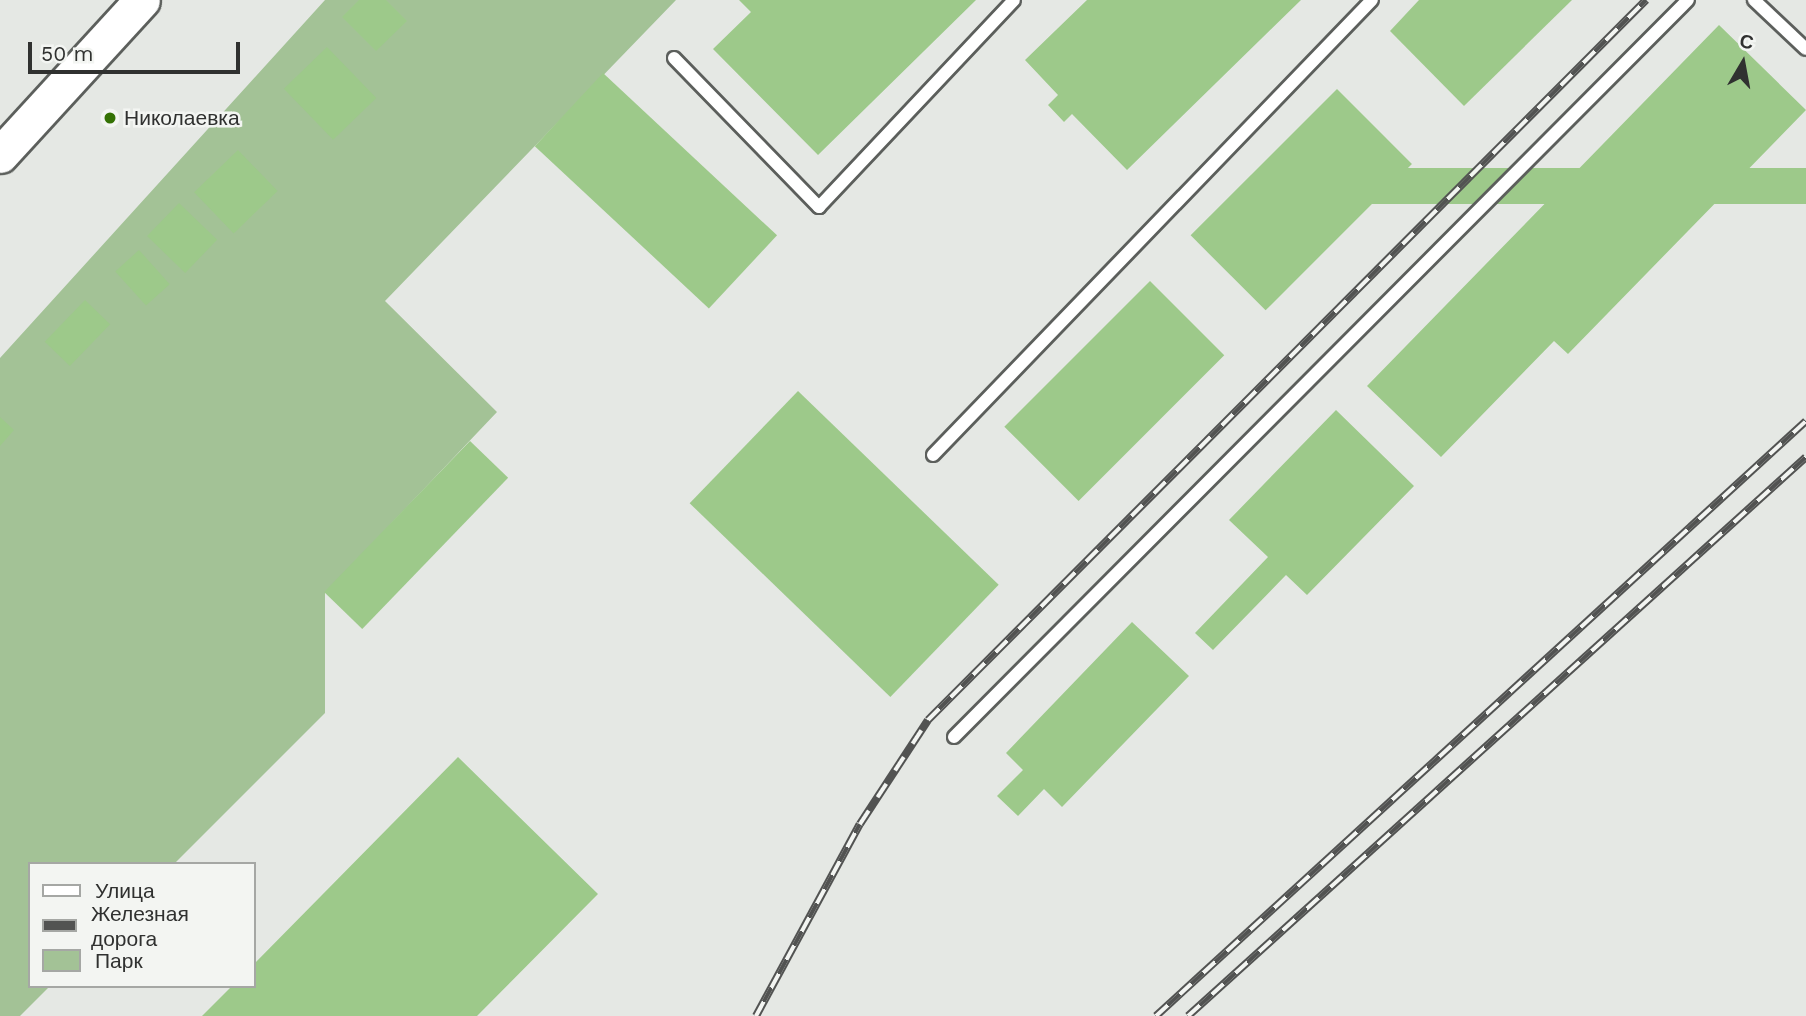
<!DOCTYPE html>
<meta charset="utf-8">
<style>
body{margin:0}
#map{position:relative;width:1806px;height:1016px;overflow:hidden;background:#e5e8e4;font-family:"Work Sans",sans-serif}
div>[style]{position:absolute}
.green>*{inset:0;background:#a3c296}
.building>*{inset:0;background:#9dc98a;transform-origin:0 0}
.roads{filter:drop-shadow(2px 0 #5c5f5c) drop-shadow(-2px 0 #5c5f5c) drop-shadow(0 2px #5c5f5c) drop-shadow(0 -2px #5c5f5c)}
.service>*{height:12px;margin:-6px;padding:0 6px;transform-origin:6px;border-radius:6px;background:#fff}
.secondary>*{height:35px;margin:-17.5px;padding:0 17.5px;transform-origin:17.5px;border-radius:17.5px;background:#fff}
.rail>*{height:8px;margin-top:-4px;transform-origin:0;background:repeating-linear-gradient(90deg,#f3f5f2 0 16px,#525352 0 32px);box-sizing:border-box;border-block:2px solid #525352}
.dots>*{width:19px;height:19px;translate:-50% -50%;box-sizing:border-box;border:4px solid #f3f5f2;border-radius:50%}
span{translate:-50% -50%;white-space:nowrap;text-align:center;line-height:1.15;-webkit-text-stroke:5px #f3f5f2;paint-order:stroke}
.poi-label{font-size:21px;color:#303130}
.left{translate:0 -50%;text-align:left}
.legend{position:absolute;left:28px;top:862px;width:228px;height:126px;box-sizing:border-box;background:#f3f5f2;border:2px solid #a5a7a4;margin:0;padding:9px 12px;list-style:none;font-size:21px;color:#303130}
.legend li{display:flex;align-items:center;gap:14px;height:35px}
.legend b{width:35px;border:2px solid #a5a7a4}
.north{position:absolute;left:1708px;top:28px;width:70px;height:70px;-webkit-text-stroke:5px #f3f5f2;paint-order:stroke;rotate:10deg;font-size:19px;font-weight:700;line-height:28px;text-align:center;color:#303130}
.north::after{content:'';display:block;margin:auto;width:24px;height:32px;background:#303130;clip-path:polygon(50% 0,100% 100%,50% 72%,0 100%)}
.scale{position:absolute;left:28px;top:42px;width:212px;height:32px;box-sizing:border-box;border:4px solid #303130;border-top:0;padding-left:9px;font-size:21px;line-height:24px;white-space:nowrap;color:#303130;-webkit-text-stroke:5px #f3f5f2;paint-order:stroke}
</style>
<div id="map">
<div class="green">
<div style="clip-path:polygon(325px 0,676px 0,385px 301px,497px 412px,325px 593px,325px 713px,174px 864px,30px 864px,30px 986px,50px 986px,20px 1016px,0 1016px,0 358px)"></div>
</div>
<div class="building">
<div style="clip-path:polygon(359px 0,386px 0,407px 21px,376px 51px,342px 17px)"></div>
<div style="clip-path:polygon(739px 0,976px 0,818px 155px,713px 49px,751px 12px)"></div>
<div style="clip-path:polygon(1087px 0,1301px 0,1127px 170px,1072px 114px,1064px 122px,1048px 105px,1058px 95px,1025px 60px)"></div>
<div style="clip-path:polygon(1419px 0,1572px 0,1464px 106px,1390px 31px)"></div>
<div style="clip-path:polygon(1719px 25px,1806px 110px,1568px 354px,1554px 341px,1441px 457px,1367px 386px)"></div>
<div style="left:327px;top:47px;width:71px;height:60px;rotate:46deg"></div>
<div style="left:603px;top:73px;width:238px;height:100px;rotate:43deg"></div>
<div style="left:1337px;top:89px;width:106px;height:207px;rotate:45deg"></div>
<div style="left:238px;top:150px;width:57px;height:61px;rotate:46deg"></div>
<div style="left:1806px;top:168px;width:36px;height:443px;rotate:90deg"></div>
<div style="left:179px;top:203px;width:53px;height:46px;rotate:44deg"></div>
<div style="left:139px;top:250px;width:46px;height:32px;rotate:48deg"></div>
<div style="left:1150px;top:281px;width:105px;height:206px;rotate:45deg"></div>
<div style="left:85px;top:300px;width:35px;height:58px;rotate:44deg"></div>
<div style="left:798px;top:391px;width:279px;height:156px;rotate:44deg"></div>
<div style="clip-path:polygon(1336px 410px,1414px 486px,1307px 595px,1286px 575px,1213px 650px,1195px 633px,1268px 557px,1229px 520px)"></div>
<div style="clip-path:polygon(0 417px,14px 430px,0 446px)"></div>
<div style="left:470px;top:441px;width:53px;height:210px;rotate:44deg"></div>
<div style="clip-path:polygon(1132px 622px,1189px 676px,1062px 807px,1044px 789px,1018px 816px,997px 796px,1023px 770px,1006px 753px)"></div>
<div style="clip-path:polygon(458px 757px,598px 894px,477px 1016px,202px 1016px,232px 986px,254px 986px,254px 964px)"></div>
</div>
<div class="roads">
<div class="service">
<div style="left:1754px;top:0;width:71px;rotate:43.3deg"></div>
<div style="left:674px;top:58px;width:208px;rotate:45.8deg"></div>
<div style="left:819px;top:207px;width:284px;rotate:-46.7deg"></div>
<div style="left:933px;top:455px;width:632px;rotate:-46.03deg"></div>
<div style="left:954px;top:737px;width:1040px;rotate:-45.12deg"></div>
</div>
<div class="secondary">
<div style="left:0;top:155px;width:210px;rotate:-47.5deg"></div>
</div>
</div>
<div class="rail">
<div style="left:756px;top:1016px;width:218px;rotate:-61.6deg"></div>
<div style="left:860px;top:824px;width:124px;rotate:-56.8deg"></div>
<div style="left:928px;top:720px;width:1017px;rotate:-45.08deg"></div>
<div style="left:1156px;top:1016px;width:881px;rotate:-42.47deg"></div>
<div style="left:1188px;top:1016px;width:833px;rotate:-42.13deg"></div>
</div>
<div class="dots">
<div style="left:110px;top:118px;background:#347104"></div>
</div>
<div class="poi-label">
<span class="left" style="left:124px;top:118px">Николаевка</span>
</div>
<ul class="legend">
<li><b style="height:9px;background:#fff"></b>Улица</li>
<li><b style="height:9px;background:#525352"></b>Железная дорога</li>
<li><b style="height:19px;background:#a3c296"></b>Парк</li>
</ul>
<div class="north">С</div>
<div class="scale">50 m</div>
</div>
